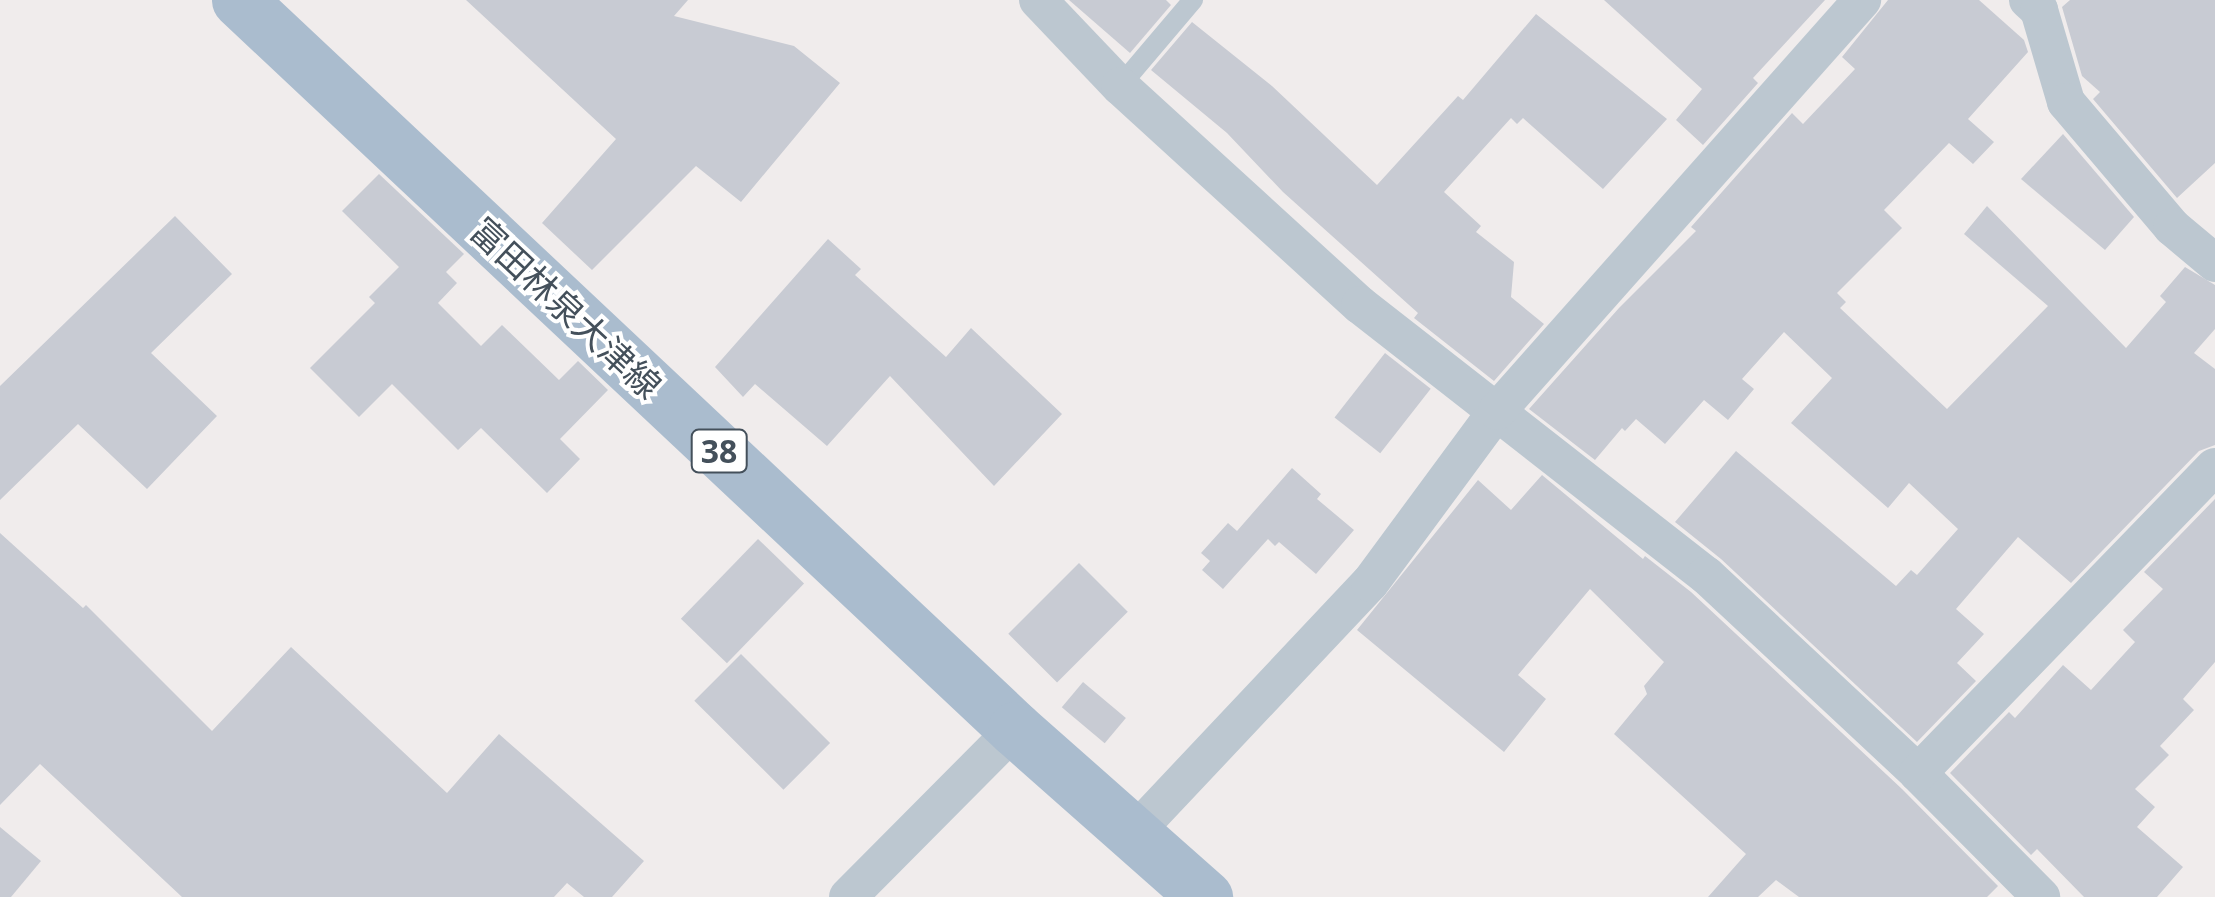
<!DOCTYPE html>
<meta charset="utf-8">
<style>
body{margin:0}
#map{position:relative;width:2215px;height:897px;overflow:hidden;background:#f0ecec;font-family:"Open Sans","Noto Sans JP",sans-serif}
div>[style]{position:absolute}
.building>*{inset:0;background:#c8cbd3;transform-origin:0 0}
.service>*{height:20px;margin:-10px;padding:0 10px;transform-origin:10px;border-radius:10px;background:#bcc7d0}
.minor>*{height:38px;margin:-19px;padding:0 19px;transform-origin:19px;border-radius:19px;background:#bcc7d0}
.primary>*{height:55px;margin:-27.5px;padding:0 27.5px;transform-origin:27.5px;border-radius:27.5px;background:#aabcce}
span{translate:-50% -50%;white-space:nowrap;text-align:center;line-height:1.15;-webkit-text-stroke:8px #fff;paint-order:stroke}
.shield-label span{padding:2px 8px;background:#fff;border:2px solid;border-radius:8px;-webkit-text-stroke-width:0}
.shield-label{font-size:32px;color:#44505b;font-weight:700}
.street-label{font-size:35px;color:#44505b}
</style>
<div id="map">
<div class="building">
<div style="clip-path:polygon(466px 0,688px 0,674px 16px,794px 46px,840px 83px,741px 202px,696px 166px,592px 270px,542px 223px,616px 139px)"></div>
<div style="clip-path:polygon(1069px 0,1166px 0,1171px 5px,1130px 53px)"></div>
<div style="clip-path:polygon(1604px 0,1825px 0,1753px 78px,1758px 83px,1703px 145px,1676px 120px,1702px 89px)"></div>
<div style="clip-path:polygon(1888px 0,1979px 0,2024px 40px,2028px 52px,1968px 119px,1994px 142px,1973px 164px,1949px 143px,1884px 210px,1902px 228px,1837px 293px,1846px 302px,1840px 308px,1947px 409px,2048px 306px,1964px 234px,1987px 206px,2126px 348px,2166px 302px,2160px 296px,2185px 267px,2215px 285px,2215px 329px,2194px 353px,2215px 369px,2215px 445px,2199px 451px,2071px 583px,2018px 537px,1956px 609px,1984px 634px,1957px 663px,1976px 681px,1917px 742px,1721px 559px,1675px 522px,1736px 451px,1896px 586px,1911px 570px,1917px 575px,1958px 529px,1909px 483px,1888px 508px,1791px 423px,1832px 378px,1784px 332px,1742px 379px,1754px 389px,1728px 420px,1704px 400px,1665px 444px,1636px 419px,1625px 431px,1622px 428px,1595px 460px,1529px 409px,1619px 308px,1696px 231px,1691px 227px,1792px 113px,1803px 124px,1855px 69px,1842px 57px)"></div>
<div style="clip-path:polygon(2070px 0,2215px 0,2215px 163px,2177px 198px,2093px 99px,2100px 92px,2082px 76px,2062px 7px)"></div>
<div style="clip-path:polygon(1536px 14px,1667px 119px,1603px 189px,1523px 118px,1517px 124px,1511px 118px,1444px 192px,1481px 226px,1476px 232px,1514px 262px,1511px 297px,1544px 324px,1494px 381px,1414px 318px,1418px 313px,1283px 192px,1227px 133px,1151px 70px,1192px 22px,1272px 86px,1377px 185px,1458px 96px,1463px 100px)"></div>
<div style="clip-path:polygon(2063px 134px,2134px 217px,2105px 250px,2021px 179px)"></div>
<div style="clip-path:polygon(379px 174px,464px 254px,446px 272px,457px 283px,438px 303px,481px 346px,502px 325px,559px 380px,578px 361px,608px 390px,560px 439px,580px 459px,547px 493px,481px 428px,458px 450px,392px 384px,359px 417px,310px 368px,375px 303px,369px 297px,399px 267px,342px 211px)"></div>
<div style="clip-path:polygon(175px 216px,232px 274px,151px 353px,217px 416px,147px 489px,78px 424px,0 500px,0 386px)"></div>
<div style="clip-path:polygon(828px 239px,861px 269px,855px 275px,946px 357px,971px 328px,1062px 414px,994px 486px,890px 376px,827px 446px,755px 384px,743px 397px,715px 367px)"></div>
<div style="left:1385px;top:353px;width:58px;height:82px;rotate:38deg"></div>
<div style="clip-path:polygon(1292px 468px,1321px 494px,1317px 499px,1354px 530px,1316px 574px,1279px 542px,1275px 546px,1268px 539px,1223px 589px,1202px 570px,1210px 561px,1201px 553px,1228px 523px,1237px 531px)"></div>
<div style="clip-path:polygon(1542px 475px,1643px 559px,1645px 556px,1691px 592px,1902px 789px,1998px 886px,1987px 897px,1799px 897px,1776px 880px,1758px 897px,1708px 897px,1746px 854px,1614px 734px,1647px 694px,1644px 686px,1664px 662px,1590px 589px,1518px 675px,1546px 699px,1504px 752px,1357px 630px,1478px 480px,1511px 510px)"></div>
<div style="clip-path:polygon(2215px 499px,2215px 662px,2183px 699px,2194px 710px,2160px 746px,2169px 755px,2135px 789px,2155px 807px,2137px 827px,2183px 867px,2157px 897px,2084px 897px,2037px 849px,2031px 855px,1950px 773px,2009px 712px,2015px 718px,2063px 665px,2091px 690px,2135px 642px,2123px 630px,2163px 589px,2144px 572px)"></div>
<div style="clip-path:polygon(0 533px,83px 608px,86px 605px,212px 731px,291px 647px,447px 793px,499px 734px,644px 861px,612px 897px,584px 897px,567px 883px,554px 897px,182px 897px,40px 764px,0 805px)"></div>
<div style="left:758px;top:539px;width:64px;height:111px;rotate:44deg"></div>
<div style="left:1079px;top:563px;width:69px;height:100px;rotate:45deg"></div>
<div style="left:741px;top:654px;width:126px;height:66px;rotate:45deg"></div>
<div style="left:1083px;top:682px;width:56px;height:33px;rotate:40deg"></div>
<div style="clip-path:polygon(0 827px,41px 861px,11px 897px,0 897px)"></div>
</div>
<div class="service">
<div style="left:1120px;top:86px;width:113px;rotate:-49.7deg"></div>
</div>
<div class="minor">
<div style="left:1038px;top:0;width:119px;rotate:46.4deg"></div>
<div style="left:1120px;top:86px;width:325px;rotate:42.4deg"></div>
<div style="left:1360px;top:305px;width:439px;rotate:38deg"></div>
<div style="left:1706px;top:575px;width:290px;rotate:43deg"></div>
<div style="left:1918px;top:773px;width:175px;rotate:45.2deg"></div>
<div style="left:2028px;top:0;width:15px;rotate:42deg"></div>
<div style="left:2039px;top:10px;width:96px;rotate:73.6deg"></div>
<div style="left:2066px;top:102px;width:164px;rotate:49.7deg"></div>
<div style="left:2172px;top:227px;width:56px;rotate:39.9deg"></div>
<div style="left:1918px;top:773px;width:426px;rotate:-45.9deg"></div>
<div style="left:1135px;top:832px;width:342px;rotate:-46.7deg"></div>
<div style="left:1370px;top:583px;width:214px;rotate:-53.6deg"></div>
<div style="left:1497px;top:411px;width:550px;rotate:-48.39deg"></div>
<div style="left:848px;top:897px;width:237px;rotate:-45.2deg"></div>
</div>
<div class="primary">
<div style="left:239px;top:0;width:1065px;rotate:43.21deg"></div>
<div style="left:1015px;top:729px;width:254px;rotate:41.5deg"></div>
</div>
<div class="shield-label">
<span style="left:719px;top:451px">38</span>
</div>
<div class="street-label">
<span style="left:566px;top:308px;rotate:43deg">富田林泉大津線</span>
</div>
</div>
